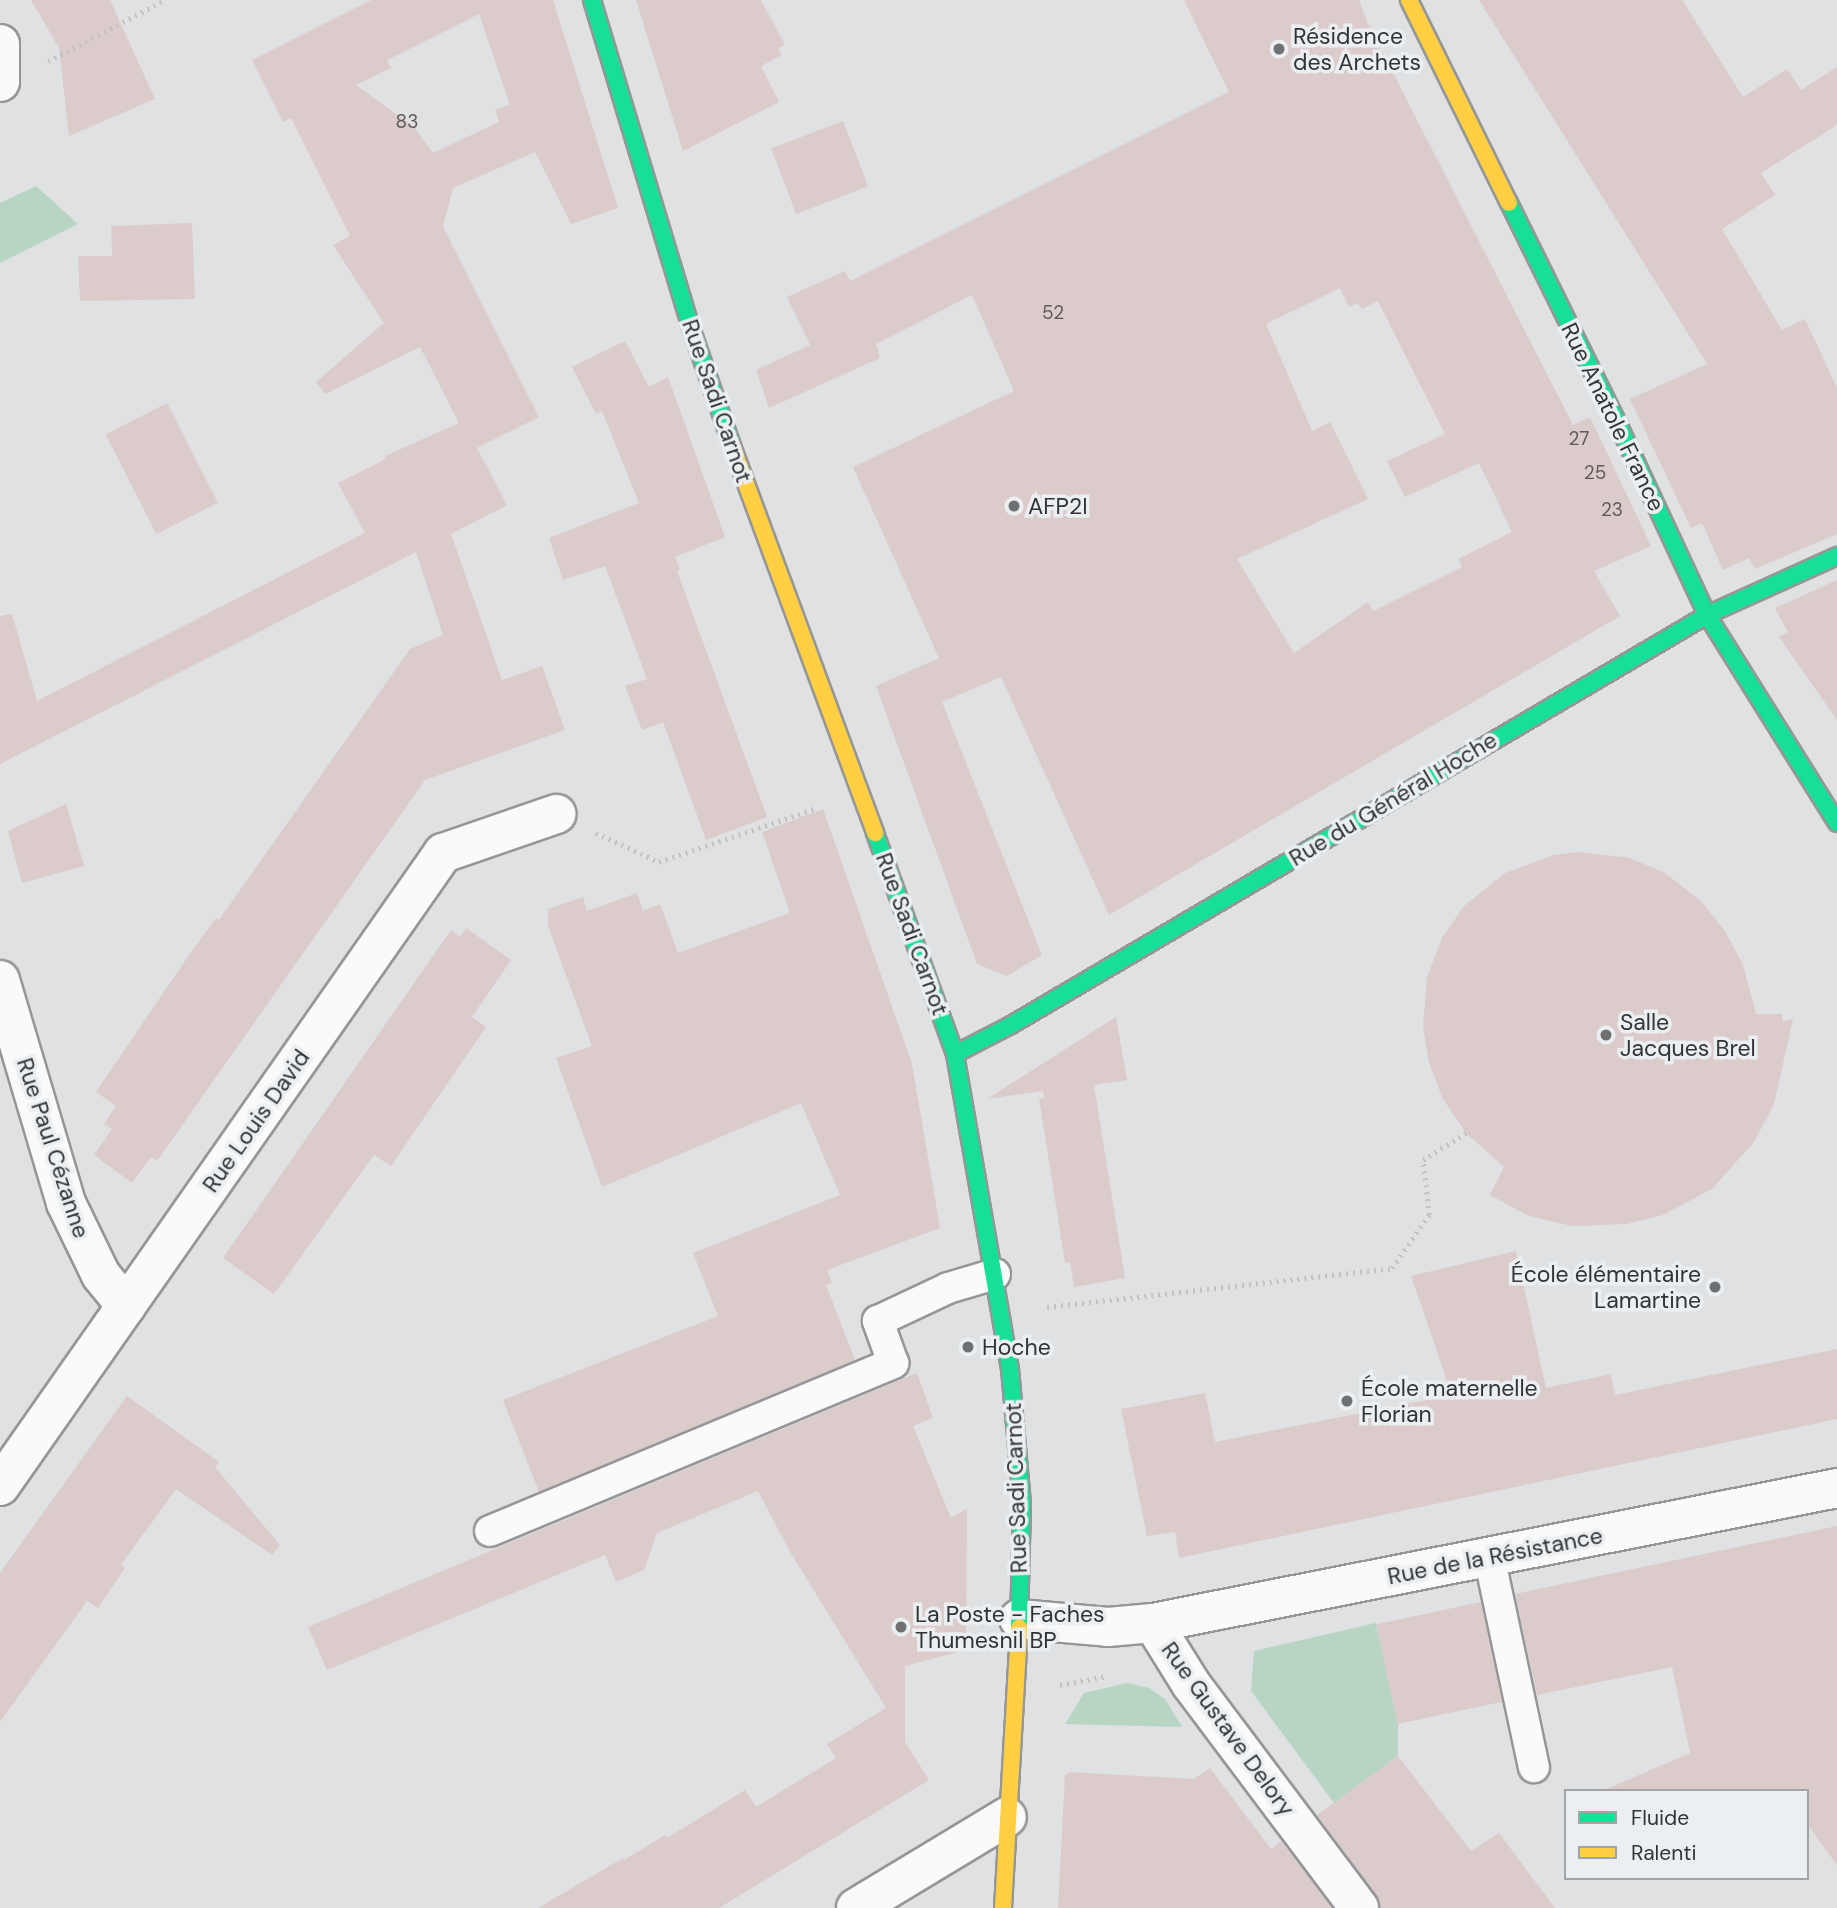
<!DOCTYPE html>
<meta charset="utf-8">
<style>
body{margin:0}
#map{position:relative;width:1837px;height:1908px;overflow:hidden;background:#dfe1e3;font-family:"DM Sans",sans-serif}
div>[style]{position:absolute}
.green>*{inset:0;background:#b8d5c4}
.building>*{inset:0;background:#dccbcb;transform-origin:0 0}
.path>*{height:4.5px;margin-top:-2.25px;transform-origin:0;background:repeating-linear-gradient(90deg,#c2c2c2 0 2px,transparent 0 7px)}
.roads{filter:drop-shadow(2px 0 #959697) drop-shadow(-2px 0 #959697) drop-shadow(0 2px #959697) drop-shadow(0 -2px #959697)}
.lane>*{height:30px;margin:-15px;padding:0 15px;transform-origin:15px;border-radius:15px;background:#fafafb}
.street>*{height:38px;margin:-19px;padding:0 19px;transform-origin:19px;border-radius:19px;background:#fafafb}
.fast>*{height:16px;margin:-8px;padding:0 8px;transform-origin:8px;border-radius:8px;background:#16e098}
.slow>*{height:16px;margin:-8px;padding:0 8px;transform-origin:8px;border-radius:8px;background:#ffcf43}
.dots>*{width:19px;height:19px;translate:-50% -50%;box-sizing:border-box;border:4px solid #eceff1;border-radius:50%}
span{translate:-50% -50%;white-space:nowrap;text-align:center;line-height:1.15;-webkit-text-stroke:7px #eceff1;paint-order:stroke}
.number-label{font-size:19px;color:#5c595a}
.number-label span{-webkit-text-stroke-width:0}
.poi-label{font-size:23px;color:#323334}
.left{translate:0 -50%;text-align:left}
.right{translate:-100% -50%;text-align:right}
.street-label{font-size:23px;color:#323334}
.legend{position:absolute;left:1564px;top:1789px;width:245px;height:91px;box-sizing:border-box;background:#eceff1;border:2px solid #a2a4a5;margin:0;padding:9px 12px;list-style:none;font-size:21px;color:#323334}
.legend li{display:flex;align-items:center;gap:14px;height:35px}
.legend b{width:35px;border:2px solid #a2a4a5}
</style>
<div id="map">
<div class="green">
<div style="clip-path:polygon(36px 186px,78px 224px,0 263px,0 203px)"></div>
<div style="clip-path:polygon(1376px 1623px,1398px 1724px,1398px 1756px,1334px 1803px,1251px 1691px,1254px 1651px)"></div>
<div style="clip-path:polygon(1127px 1683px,1149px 1688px,1165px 1699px,1182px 1727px,1065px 1724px,1084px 1693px)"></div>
</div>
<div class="building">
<div style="clip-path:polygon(31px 0,110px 0,155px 99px,69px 136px,59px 48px)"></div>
<div style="clip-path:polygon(evenodd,371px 0,553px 0,618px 208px,571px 224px,535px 152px,453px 188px,443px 227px,539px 417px,477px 448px,507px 505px,451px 534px,502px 680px,542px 666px,565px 730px,425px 780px,157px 1161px,151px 1157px,132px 1183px,94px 1155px,112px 1129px,104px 1124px,116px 1106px,96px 1092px,191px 952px,216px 918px,219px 920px,410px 649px,443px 635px,416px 552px,0 764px,0 616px,12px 614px,37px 701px,365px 533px,338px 483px,386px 459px,385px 456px,459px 423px,420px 347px,325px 394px,316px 382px,384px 323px,333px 245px,350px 236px,291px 118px,283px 122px,252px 60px,371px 0,479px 14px,510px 105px,495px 110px,499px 122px,433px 153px,413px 126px,356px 85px,391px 68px,387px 60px,479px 14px)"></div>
<div style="clip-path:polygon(636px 0,761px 0,785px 45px,778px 48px,782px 55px,761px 66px,779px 102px,683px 151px)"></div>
<div style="clip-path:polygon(evenodd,1184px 0,1359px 0,1367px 22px,1573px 425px,1590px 417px,1651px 546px,1594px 571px,1620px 616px,1109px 915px,1001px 677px,942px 702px,1042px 955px,1007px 976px,977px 964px,876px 686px,939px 658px,853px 467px,1014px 391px,972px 295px,876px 344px,880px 358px,769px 408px,756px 370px,810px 345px,787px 297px,845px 271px,850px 281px,1229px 92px,1184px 0,1340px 288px,1349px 307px,1358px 303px,1362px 309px,1378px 301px,1445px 434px,1387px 461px,1405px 497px,1479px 463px,1512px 532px,1458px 559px,1462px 567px,1373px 611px,1368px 602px,1294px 653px,1237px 559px,1368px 499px,1330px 422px,1312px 431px,1266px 324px,1340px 288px)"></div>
<div style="clip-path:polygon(1479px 0,1682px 0,1743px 97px,1787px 69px,1801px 90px,1837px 67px,1837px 125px,1761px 173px,1775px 195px,1722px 229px,1782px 330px,1805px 319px,1837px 388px,1837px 534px,1755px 569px,1749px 558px,1723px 570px,1702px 523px,1691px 528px,1630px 399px,1707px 364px)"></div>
<div style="left:843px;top:121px;width:70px;height:77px;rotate:69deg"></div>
<div style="clip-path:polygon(192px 223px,195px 299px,80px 301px,78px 256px,112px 256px,111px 226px)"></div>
<div style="clip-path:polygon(625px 341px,649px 387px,668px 377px,725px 537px,675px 557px,680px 569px,677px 571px,767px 817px,706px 840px,663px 722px,642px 730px,625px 686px,647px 679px,605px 566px,563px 580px,549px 538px,639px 503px,602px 411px,596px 414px,572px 367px)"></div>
<div style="left:167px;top:403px;width:112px;height:69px;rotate:63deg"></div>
<div style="clip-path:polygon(1837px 580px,1837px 720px,1779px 637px,1788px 632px,1775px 608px)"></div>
<div style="clip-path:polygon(66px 804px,84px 866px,22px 883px,8px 831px)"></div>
<div style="clip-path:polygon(823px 809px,912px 1064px,940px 1228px,827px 1270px,832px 1283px,826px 1285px,855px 1360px,539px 1492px,503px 1400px,718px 1316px,693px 1253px,840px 1195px,801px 1103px,602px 1187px,556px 1058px,592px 1046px,548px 926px,548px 909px,583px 897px,587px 911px,637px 893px,643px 911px,660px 904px,678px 953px,790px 913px,762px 832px)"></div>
<div style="clip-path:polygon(1579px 852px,1630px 858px,1665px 873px,1701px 901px,1725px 931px,1743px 965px,1756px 1014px,1782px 1014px,1782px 1021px,1793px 1019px,1774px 1104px,1754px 1142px,1712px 1189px,1663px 1215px,1627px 1224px,1572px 1226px,1529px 1216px,1490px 1195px,1504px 1167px,1466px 1133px,1443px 1099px,1429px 1063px,1423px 1027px,1427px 977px,1442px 938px,1464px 906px,1505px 873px,1553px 855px)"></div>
<div style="clip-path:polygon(466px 928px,511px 960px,472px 1017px,486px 1027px,391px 1166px,374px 1155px,274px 1294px,223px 1258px,451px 930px,460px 937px)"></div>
<div style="clip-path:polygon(1116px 1017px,1127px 1080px,1094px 1085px,1125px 1278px,1074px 1287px,1070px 1262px,1065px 1263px,1039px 1098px,1044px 1098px,1043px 1091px,987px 1099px)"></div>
<div style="clip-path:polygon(1516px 1251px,1546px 1388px,1611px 1374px,1615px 1395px,1837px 1349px,1837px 1419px,1179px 1558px,1175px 1532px,1147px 1536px,1121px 1409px,1205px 1393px,1215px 1442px,1452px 1395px,1411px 1276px)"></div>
<div style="clip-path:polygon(917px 1373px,933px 1418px,913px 1426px,951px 1518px,967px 1509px,966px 1650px,905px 1666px,905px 1742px,929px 1780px,719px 1908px,538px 1908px,623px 1858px,624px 1860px,665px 1835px,667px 1838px,745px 1790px,756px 1807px,836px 1758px,827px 1744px,886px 1708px,789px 1550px,758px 1491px,657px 1533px,644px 1570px,616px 1582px,605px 1555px,327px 1670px,308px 1627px)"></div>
<div style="clip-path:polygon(127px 1396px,219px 1462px,215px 1467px,280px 1545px,272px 1555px,176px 1489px,121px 1565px,125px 1568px,98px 1608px,87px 1601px,0 1722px,0 1573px)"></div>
<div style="clip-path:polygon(1837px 1526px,1837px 1865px,1807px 1824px,1807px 1791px,1602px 1791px,1690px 1753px,1672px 1667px,1537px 1695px,1515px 1594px)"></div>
<div style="left:1481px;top:1602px;width:102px;height:107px;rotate:78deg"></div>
<div style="clip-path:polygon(1398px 1756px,1471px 1851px,1499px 1833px,1555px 1908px,1380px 1908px,1376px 1895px,1317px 1815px)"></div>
<div style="clip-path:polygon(1210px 1768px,1271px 1849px,1281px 1841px,1332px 1908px,1058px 1908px,1065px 1775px,1070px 1772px,1194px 1779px)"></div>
</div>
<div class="path">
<div style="left:48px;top:61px;width:132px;rotate:-27.5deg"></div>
<div style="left:596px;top:833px;width:69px;rotate:24.7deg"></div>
<div style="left:659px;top:862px;width:167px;rotate:-18.9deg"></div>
<div style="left:1047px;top:1307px;width:347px;rotate:-6.4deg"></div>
<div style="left:1392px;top:1268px;width:65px;rotate:-55.1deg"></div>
<div style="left:1429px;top:1215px;width:55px;rotate:-96.2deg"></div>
<div style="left:1423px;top:1160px;width:51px;rotate:-32.1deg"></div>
<div style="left:1060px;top:1685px;width:48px;rotate:-10.8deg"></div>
</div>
<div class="roads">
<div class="lane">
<div style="left:490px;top:1531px;width:437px;rotate:-22.6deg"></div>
<div style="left:893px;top:1363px;width:45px;rotate:-109.7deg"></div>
<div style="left:878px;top:1321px;width:77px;rotate:-25.2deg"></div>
<div style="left:948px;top:1288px;width:49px;rotate:-16.6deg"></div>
<div style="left:1489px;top:1556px;width:216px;rotate:78deg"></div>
</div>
<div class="street">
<div style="left:0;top:44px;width:38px;rotate:90deg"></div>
<div style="left:0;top:980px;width:233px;rotate:73.5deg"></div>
<div style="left:66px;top:1203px;width:80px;rotate:64.1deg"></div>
<div style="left:101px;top:1275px;width:40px;rotate:51deg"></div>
<div style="left:0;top:1486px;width:773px;rotate:-55.01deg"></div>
<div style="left:443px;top:853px;width:120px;rotate:-19deg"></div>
<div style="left:1019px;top:1619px;width:89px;rotate:5.1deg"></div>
<div style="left:1108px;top:1627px;width:45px;rotate:-5.1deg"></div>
<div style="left:1153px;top:1623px;width:72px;rotate:58.1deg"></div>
<div style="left:1191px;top:1684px;width:280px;rotate:53.1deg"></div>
<div style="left:1153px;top:1623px;width:697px;rotate:-11.16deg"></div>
<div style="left:856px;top:1908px;width:176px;rotate:-31.1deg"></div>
</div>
<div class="fast">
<div style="left:592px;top:0;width:339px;rotate:73.2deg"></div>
<div style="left:690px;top:325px;width:125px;rotate:70.8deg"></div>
<div style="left:1509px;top:203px;width:249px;rotate:63.7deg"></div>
<div style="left:1619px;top:426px;width:208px;rotate:65deg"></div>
<div style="left:1707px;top:615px;width:245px;rotate:58deg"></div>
<div style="left:875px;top:833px;width:235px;rotate:70.1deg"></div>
<div style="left:955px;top:1054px;width:320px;rotate:80.1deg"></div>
<div style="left:1010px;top:1369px;width:136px;rotate:84.9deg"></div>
<div style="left:1022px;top:1504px;width:123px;rotate:91.4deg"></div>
<div style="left:955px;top:1054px;width:63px;rotate:-27.4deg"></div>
<div style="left:1011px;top:1025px;width:808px;rotate:-30.5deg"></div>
<div style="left:1707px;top:615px;width:143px;rotate:-24.4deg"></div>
</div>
<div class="slow">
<div style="left:1409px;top:0;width:226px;rotate:63.8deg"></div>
<div style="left:731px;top:443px;width:416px;rotate:69.7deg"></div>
<div style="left:1003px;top:1908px;width:281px;rotate:-86.7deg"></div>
</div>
</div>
<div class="dots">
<div style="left:1279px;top:49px;background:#6f7071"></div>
<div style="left:1014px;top:506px;background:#6f7071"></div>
<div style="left:1606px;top:1035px;background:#6f7071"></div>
<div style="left:1715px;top:1287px;background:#6f7071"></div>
<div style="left:968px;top:1347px;background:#6f7071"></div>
<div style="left:1347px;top:1401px;background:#6f7071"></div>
<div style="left:901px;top:1627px;background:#6f7071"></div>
</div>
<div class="number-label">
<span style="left:407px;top:122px">83</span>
<span style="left:1053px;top:313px">52</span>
<span style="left:1579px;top:439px">27</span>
<span style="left:1595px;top:473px">25</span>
<span style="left:1612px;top:510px">23</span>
</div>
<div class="poi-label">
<span class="left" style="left:1293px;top:49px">Résidence<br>des Archets</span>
<span class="left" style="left:1028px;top:506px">AFP2I</span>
<span class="left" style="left:1620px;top:1035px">Salle<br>Jacques Brel</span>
<span class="right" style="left:1701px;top:1287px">École élémentaire<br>Lamartine</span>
<span class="left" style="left:982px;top:1347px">Hoche</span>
<span class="left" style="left:1361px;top:1401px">École maternelle<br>Florian</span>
<span class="left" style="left:915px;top:1627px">La Poste - Faches<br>Thumesnil BP</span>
</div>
<div class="street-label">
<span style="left:717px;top:401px;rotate:71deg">Rue Sadi Carnot</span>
<span style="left:1613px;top:417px;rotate:64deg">Rue Anatole France</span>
<span style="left:1393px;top:799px;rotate:-31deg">Rue du Général Hoche</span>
<span style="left:912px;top:934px;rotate:70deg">Rue Sadi Carnot</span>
<span style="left:256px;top:1121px;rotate:-55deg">Rue Louis David</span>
<span style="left:53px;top:1148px;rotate:72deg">Rue Paul Cézanne</span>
<span style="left:1016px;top:1488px;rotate:-92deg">Rue Sadi Carnot</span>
<span style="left:1495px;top:1556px;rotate:-11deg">Rue de la Résistance</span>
<span style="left:1228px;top:1729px;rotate:54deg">Rue Gustave Delory</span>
</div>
<ul class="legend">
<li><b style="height:9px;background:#16e098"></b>Fluide</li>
<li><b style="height:9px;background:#ffcf43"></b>Ralenti</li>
</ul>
</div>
